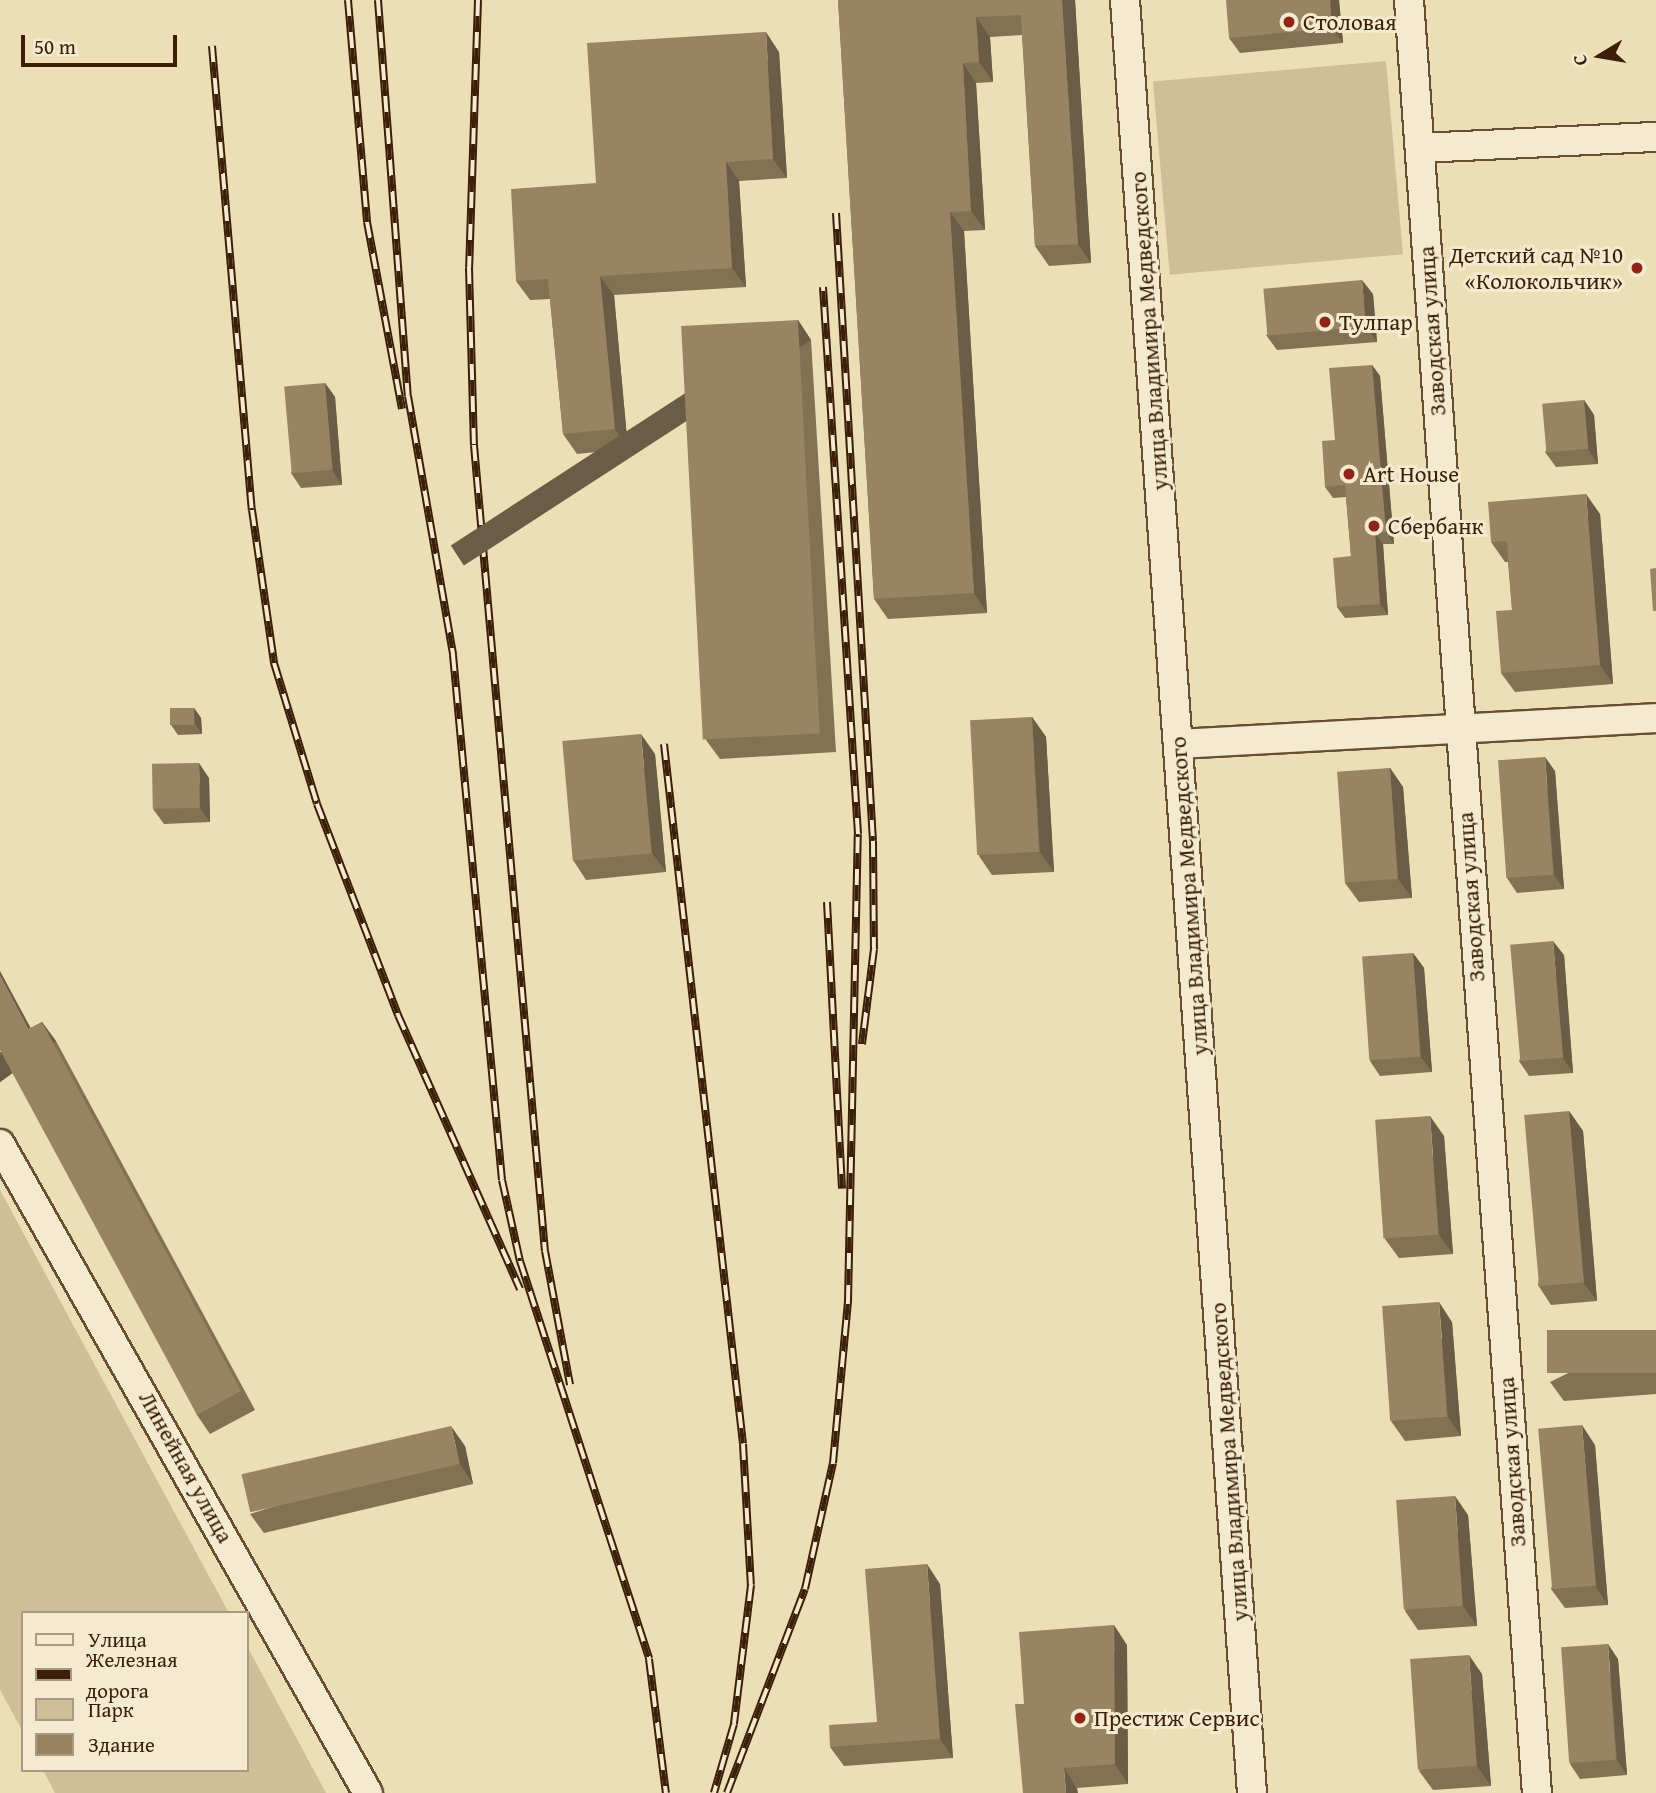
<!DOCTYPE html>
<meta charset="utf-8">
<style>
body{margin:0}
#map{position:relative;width:1656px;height:1793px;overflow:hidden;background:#eddfb5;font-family:"Gentium Book Plus",serif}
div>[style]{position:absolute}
.green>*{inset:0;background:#cfbe98;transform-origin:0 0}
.roads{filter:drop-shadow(2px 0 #684f34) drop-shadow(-2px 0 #684f34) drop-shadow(0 2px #684f34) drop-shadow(0 -2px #684f34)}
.minor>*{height:28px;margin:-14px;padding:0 14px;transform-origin:14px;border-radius:14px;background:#f3eacf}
.rail>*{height:8px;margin-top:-4px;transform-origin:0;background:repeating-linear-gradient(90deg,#f3eacf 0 16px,#3b1f09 0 32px);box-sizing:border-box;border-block:2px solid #3b1f09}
.wall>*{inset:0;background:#837154}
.shaded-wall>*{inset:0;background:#6a5c45;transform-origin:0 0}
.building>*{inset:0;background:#988362;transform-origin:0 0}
.dots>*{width:19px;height:19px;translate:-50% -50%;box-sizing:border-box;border:4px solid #f3eacf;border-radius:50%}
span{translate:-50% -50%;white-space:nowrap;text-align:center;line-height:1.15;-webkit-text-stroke:6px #f3eacf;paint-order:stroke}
.poi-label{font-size:23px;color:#3b1f09}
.left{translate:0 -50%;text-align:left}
.right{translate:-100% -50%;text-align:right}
.street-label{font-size:23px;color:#3b1f09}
.legend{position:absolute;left:21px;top:1611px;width:228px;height:161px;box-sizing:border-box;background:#f3eacf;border:2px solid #a99980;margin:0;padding:9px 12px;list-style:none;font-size:21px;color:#3b1f09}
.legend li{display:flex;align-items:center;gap:14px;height:35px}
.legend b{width:35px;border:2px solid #a99980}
.north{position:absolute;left:1565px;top:21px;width:70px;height:70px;-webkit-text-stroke:5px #f3eacf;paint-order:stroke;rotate:259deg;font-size:19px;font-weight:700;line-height:28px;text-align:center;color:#3b1f09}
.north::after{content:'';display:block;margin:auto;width:24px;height:32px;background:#3b1f09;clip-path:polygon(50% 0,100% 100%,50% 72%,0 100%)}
.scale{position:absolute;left:21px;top:35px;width:156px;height:32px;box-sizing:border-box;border:4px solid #3b1f09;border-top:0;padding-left:9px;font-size:21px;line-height:24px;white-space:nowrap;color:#3b1f09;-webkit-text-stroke:5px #f3eacf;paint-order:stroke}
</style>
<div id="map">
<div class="green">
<div style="left:1386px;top:61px;width:194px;height:234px;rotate:85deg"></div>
<div style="clip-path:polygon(0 1190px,229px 1613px,23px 1613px,23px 1732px,0 1690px)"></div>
<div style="clip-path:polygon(247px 1646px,326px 1793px,55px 1793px,43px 1770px,247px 1770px)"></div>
</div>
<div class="roads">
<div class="minor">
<div style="left:1125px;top:0;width:1797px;rotate:85.95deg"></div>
<div style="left:1409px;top:0;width:1798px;rotate:85.92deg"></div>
<div style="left:1420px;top:148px;width:236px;rotate:-2.7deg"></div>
<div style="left:1178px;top:744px;width:479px;rotate:-3.1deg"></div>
<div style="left:0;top:1144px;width:746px;rotate:60.45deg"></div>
</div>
</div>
<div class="rail">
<div style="left:348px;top:0;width:223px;rotate:85.1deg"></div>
<div style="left:367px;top:222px;width:190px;rotate:79.4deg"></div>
<div style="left:378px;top:0;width:397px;rotate:85.7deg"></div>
<div style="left:408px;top:396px;width:263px;rotate:80.1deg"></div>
<div style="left:453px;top:655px;width:527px;rotate:84.67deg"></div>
<div style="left:502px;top:1180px;width:83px;rotate:77.5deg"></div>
<div style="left:520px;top:1261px;width:418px;rotate:72deg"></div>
<div style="left:649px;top:1659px;width:135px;rotate:82.8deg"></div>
<div style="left:478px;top:0;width:268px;rotate:91.9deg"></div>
<div style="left:469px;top:268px;width:177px;rotate:88.4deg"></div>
<div style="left:474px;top:445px;width:809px;rotate:84.97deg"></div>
<div style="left:545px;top:1251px;width:136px;rotate:79.4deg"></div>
<div style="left:212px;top:46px;width:466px;rotate:85.1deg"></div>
<div style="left:252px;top:510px;width:155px;rotate:81.8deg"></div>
<div style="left:274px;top:663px;width:147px;rotate:73deg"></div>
<div style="left:317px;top:804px;width:226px;rotate:69deg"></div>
<div style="left:398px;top:1015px;width:300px;rotate:66deg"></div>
<div style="left:836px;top:213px;width:629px;rotate:86.63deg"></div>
<div style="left:873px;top:841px;width:108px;rotate:89.5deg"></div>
<div style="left:874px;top:949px;width:96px;rotate:97.2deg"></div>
<div style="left:664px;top:744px;width:704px;rotate:83.56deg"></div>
<div style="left:743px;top:1444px;width:141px;rotate:86.8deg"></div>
<div style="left:751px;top:1585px;width:140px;rotate:97deg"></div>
<div style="left:734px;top:1724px;width:72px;rotate:106.2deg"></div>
<div style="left:827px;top:902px;width:287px;rotate:87deg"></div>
<div style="left:727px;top:1793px;width:218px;rotate:-69.1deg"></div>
<div style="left:805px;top:1589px;width:129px;rotate:-77.5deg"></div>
<div style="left:833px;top:1463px;width:163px;rotate:-84.7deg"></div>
<div style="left:848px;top:1301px;width:467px;rotate:-88.8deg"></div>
<div style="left:858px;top:834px;width:548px;rotate:-93.66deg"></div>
</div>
<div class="wall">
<div style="clip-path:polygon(838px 0,1075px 0,1091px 263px,1049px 266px,1035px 246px,1022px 35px,990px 37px,993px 82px,976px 83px,985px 230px,964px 231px,987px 613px,888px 619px,874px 599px)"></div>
<div style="clip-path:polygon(1339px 0,1343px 43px,1240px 53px,1229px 38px)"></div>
<div style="clip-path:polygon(779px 52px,787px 178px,739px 181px,746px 287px,614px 295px,628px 449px,577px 454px,563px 434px,550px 299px,530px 300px,516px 281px,596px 183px)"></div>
<div style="clip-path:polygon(1373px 294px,1377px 342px,1277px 350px,1266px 335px)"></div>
<div style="clip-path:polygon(798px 320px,811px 340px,836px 752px,720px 759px,706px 740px)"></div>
<div style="clip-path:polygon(1372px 365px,1380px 376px,1394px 544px,1383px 544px,1388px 615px,1345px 618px,1337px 607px,1351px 556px,1346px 497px,1333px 498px,1325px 487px,1335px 440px)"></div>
<div style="clip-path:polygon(325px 383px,335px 397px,342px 485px,301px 488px,291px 473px)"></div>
<div style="clip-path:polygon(1584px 400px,1594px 415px,1598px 464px,1556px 467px,1545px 452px)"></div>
<div style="clip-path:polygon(1600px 514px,1613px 684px,1515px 692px,1501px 673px,1512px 610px,1508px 562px,1505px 562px,1491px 542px)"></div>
<div style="clip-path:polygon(194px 708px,201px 718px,202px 734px,178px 735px,171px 725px)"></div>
<div style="clip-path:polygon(1032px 717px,1046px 737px,1054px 872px,992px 875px,979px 856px)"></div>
<div style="clip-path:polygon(655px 754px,666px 872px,586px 880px,573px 860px)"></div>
<div style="clip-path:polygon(1390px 768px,1403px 787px,1412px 898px,1359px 902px,1345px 883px)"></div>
<div style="clip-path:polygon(1555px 771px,1564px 889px,1517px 893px,1507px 878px)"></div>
<div style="clip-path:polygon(209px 778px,210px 822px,164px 824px,153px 809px)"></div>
<div style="clip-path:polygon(1413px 953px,1424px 968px,1432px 1072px,1380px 1076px,1370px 1061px)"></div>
<div style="clip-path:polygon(1564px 955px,1573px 1073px,1529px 1076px,1519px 1061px)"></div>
<div style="clip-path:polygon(42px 1022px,56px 1041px,255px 1410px,210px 1434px,197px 1415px,31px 1028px)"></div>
<div style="clip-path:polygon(1569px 1111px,1583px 1131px,1597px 1301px,1551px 1305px,1538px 1285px)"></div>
<div style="clip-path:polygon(1444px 1136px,1453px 1254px,1399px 1258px,1385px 1239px)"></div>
<div style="clip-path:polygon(1452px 1322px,1461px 1436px,1405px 1441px,1391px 1421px)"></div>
<div style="clip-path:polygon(1656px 1330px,1656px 1394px,1564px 1401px,1550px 1382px)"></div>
<div style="clip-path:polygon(1595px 1445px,1608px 1605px,1565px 1608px,1551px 1589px)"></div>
<div style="clip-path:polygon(465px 1446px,473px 1484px,264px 1533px,250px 1514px)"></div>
<div style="clip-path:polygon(1468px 1515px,1477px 1626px,1418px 1630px,1405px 1611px)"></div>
<div style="clip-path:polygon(940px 1584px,953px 1758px,844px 1766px,830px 1747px,877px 1722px)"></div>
<div style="clip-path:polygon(1127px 1645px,1128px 1784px,1077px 1788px,1015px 1704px,1024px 1704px)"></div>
<div style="clip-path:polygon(1618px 1659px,1627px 1775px,1580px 1779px,1570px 1764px)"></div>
<div style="clip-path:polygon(1482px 1674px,1491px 1786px,1433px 1790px,1419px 1771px)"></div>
</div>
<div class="shaded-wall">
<div style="clip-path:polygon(1062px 0,1075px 0,1091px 263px,1078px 244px)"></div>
<div style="clip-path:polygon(1330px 0,1339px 0,1343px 43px,1332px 28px)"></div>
<div style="clip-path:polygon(976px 17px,990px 37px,993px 82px,979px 62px)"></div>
<div style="clip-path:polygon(766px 32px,779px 52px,787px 178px,773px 159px)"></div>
<div style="clip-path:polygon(963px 63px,976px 83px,985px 230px,971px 211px)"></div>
<div style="clip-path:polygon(726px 162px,739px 181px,746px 287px,732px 268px)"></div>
<div style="clip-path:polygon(950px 212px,964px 231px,987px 613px,974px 593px)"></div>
<div style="clip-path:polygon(600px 276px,614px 295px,628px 449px,615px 429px)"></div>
<div style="clip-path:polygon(1362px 280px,1373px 294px,1377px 342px,1366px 327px)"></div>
<div style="left:798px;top:320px;width:24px;height:414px;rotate:57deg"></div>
<div style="clip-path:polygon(1372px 365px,1380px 376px,1394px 544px,1386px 532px)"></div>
<div style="clip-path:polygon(325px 383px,335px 397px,342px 485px,332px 470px)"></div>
<div style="clip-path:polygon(1584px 400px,1594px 415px,1598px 464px,1588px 449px)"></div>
<div style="clip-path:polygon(1586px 494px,1600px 514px,1613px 684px,1600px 665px)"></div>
<div style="clip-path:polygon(1375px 533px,1383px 544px,1388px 615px,1380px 604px)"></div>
<div style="clip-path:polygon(194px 708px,201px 718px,202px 734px,195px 724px)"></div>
<div style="clip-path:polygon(1032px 717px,1046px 737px,1054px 872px,1040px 852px)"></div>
<div style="clip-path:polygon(641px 734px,655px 754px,666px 872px,652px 853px)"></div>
<div style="clip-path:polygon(1545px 757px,1555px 771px,1564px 889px,1554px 875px)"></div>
<div style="clip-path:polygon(199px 763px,209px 778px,210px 822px,200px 808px)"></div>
<div style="clip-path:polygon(1390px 768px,1403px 787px,1412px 898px,1398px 879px)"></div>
<div style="clip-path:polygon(1553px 941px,1564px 955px,1573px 1073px,1563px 1058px)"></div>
<div style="clip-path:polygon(1413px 953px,1424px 968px,1432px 1072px,1421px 1057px)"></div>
<div style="clip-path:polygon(0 971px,42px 1049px,28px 1029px,0 976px)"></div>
<div style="left:42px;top:1022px;width:24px;height:419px;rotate:54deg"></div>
<div style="clip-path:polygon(1569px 1111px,1583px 1131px,1597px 1301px,1583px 1282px)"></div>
<div style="clip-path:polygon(1430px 1116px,1444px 1136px,1453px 1254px,1439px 1235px)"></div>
<div style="clip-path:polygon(1439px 1302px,1452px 1322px,1461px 1436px,1448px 1417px)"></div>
<div style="clip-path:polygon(1582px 1425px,1595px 1445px,1608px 1605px,1595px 1585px)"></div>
<div style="clip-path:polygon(451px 1426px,465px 1446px,473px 1484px,460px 1464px)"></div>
<div style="clip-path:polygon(1455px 1496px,1468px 1515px,1477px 1626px,1463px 1606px)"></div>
<div style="clip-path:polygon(927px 1564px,940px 1584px,953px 1758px,940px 1739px)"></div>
<div style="clip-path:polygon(1114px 1625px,1127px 1645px,1128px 1784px,1115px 1764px)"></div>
<div style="clip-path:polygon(1608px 1644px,1618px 1659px,1627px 1775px,1617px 1760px)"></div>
<div style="clip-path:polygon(1469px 1655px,1482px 1674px,1491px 1786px,1477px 1766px)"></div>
<div style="clip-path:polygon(1064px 1768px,1077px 1788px,1078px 1793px,1066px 1793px)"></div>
</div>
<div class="building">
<div style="clip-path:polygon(838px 0,1062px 0,1078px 244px,1035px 246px,1021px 15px,976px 17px,979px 62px,963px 63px,971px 211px,950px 212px,974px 593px,874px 599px)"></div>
<div style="clip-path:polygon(1226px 0,1330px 0,1332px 28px,1229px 38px)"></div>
<div style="clip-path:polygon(766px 32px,773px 159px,726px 162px,732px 268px,600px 276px,615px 429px,563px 434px,548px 279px,516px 281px,511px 189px,596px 183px,587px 43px)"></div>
<div style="left:1362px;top:280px;width:47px;height:99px;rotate:85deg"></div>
<div style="left:798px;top:320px;width:414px;height:117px;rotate:87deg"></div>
<div style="clip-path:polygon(1372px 365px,1386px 532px,1375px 533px,1380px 604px,1337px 607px,1333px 558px,1351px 556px,1345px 485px,1325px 487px,1322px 441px,1335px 440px,1329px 368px)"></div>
<div style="left:325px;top:383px;width:87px;height:41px;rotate:85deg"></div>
<div style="left:1584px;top:400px;width:49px;height:42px;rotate:85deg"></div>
<div style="clip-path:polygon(1586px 494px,1600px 665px,1501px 673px,1496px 611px,1512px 610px,1507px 541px,1491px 542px,1488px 502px)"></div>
<div style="clip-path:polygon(1656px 568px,1656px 611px,1653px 611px,1650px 569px)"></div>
<div style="left:170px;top:708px;width:24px;height:17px"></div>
<div style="left:1032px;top:717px;width:135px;height:62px;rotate:87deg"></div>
<div style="left:641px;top:734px;width:120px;height:79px;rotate:85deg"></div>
<div style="left:1545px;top:757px;width:118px;height:47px;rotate:86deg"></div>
<div style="left:199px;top:763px;width:45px;height:47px;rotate:89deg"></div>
<div style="left:1390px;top:768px;width:111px;height:53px;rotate:86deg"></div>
<div style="left:1553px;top:941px;width:117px;height:43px;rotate:85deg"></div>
<div style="left:1413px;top:953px;width:104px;height:51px;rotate:86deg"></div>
<div style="clip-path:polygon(0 976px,28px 1029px,42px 1022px,241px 1391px,197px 1415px,0 1050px)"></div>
<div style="left:1569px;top:1111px;width:172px;height:45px;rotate:85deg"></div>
<div style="left:1430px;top:1116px;width:119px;height:55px;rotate:86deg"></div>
<div style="left:1439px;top:1302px;width:115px;height:57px;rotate:86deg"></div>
<div style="left:1656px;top:1330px;width:43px;height:109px;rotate:90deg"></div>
<div style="left:1582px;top:1425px;width:161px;height:44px;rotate:85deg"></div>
<div style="left:451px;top:1426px;width:39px;height:215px;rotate:77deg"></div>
<div style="left:1455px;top:1496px;width:110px;height:59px;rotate:86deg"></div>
<div style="clip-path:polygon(927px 1564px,940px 1739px,830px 1747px,829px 1725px,877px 1722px,865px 1569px)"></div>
<div style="clip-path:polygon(1114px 1625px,1115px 1764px,1064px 1768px,1066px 1793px,1023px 1793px,1015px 1704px,1024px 1704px,1019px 1632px)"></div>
<div style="left:1608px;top:1644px;width:116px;height:47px;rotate:86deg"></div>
<div style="left:1469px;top:1655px;width:111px;height:59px;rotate:86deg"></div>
</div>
<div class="dots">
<div style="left:1289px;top:22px;background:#8f2418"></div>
<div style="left:1637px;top:268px;background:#8f2418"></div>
<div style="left:1325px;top:322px;background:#8f2418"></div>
<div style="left:1349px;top:474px;background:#8f2418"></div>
<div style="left:1374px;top:526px;background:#8f2418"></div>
<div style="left:1080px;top:1718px;background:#8f2418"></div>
</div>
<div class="poi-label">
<span class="left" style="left:1303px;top:22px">Столовая</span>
<span class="right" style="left:1623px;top:268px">Детский сад №10<br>«Колокольчик»</span>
<span class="left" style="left:1339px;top:322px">Тулпар</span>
<span class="left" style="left:1363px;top:474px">Art House</span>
<span class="left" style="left:1388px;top:526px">Сбербанк</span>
<span class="left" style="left:1094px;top:1718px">Престиж Сервис</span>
</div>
<div class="street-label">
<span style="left:1149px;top:331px;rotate:-94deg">улица Владимира Медведского</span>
<span style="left:1432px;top:331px;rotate:-94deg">Заводская улица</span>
<span style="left:1189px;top:896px;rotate:-94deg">улица Владимира Медведского</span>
<span style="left:1471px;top:897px;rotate:-94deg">Заводская улица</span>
<span style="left:1229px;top:1462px;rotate:-94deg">улица Владимира Медведского</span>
<span style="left:1512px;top:1462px;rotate:-94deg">Заводская улица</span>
<span style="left:186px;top:1467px;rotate:61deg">Линейная улица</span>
</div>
<ul class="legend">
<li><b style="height:9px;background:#f3eacf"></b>Улица</li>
<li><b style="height:9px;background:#3b1f09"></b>Железная дорога</li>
<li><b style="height:19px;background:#cfbe98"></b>Парк</li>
<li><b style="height:19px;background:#988362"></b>Здание</li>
</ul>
<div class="north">С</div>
<div class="scale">50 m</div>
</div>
